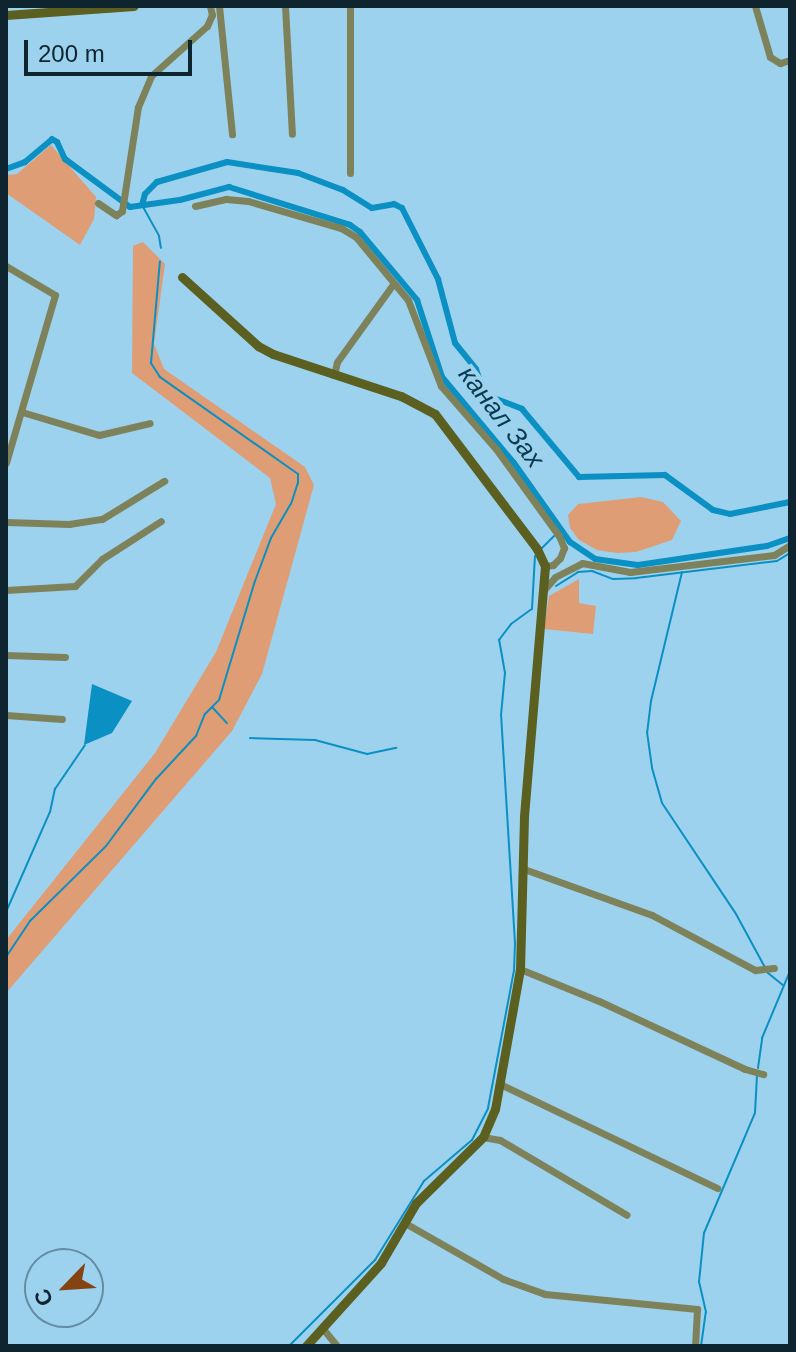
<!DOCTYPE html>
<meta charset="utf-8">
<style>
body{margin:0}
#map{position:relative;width:796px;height:1352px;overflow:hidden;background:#9dd2ef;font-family:Helvetica,sans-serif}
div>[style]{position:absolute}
.green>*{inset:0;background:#df9d75}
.water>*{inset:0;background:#0a90c2}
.stream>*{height:2px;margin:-1px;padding:0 1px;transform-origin:1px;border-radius:1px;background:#0a90c2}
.canal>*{height:6px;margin:-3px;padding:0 3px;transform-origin:3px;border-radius:3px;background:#0a90c2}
.minor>*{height:7px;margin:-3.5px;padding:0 3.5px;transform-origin:3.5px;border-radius:3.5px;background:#7e825b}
.secondary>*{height:9px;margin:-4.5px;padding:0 4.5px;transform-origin:4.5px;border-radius:4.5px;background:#5b5f20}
span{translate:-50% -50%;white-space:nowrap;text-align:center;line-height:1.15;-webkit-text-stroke:8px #9dd2ef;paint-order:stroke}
.water-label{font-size:26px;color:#093a4f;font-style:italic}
.frame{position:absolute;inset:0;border:8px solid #0e242e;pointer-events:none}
.north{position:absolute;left:24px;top:1248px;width:80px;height:80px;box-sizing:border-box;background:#9dd2ef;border:2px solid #648ca2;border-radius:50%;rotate:245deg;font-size:22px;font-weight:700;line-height:32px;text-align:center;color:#0e242e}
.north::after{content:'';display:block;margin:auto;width:28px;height:36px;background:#844310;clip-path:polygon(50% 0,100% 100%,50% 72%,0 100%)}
.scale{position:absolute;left:24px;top:40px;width:168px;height:36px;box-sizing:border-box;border:4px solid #0e242e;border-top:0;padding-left:10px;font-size:24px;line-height:28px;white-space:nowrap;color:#0e242e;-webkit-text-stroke:6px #9dd2ef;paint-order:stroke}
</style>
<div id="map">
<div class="green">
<div style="clip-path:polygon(51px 145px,96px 197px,94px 219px,80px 245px,6px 193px,6px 175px,17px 174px)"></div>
<div style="clip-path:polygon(143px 242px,165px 264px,154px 344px,164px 369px,305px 467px,314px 485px,262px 674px,232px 731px,6px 993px,6px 940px,155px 753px,216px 652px,276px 504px,270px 478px,132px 373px,133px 246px)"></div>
<div style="clip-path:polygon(641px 497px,663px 502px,681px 521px,672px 540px,636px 552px,617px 553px,597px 550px,579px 540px,570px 528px,568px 515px,578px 504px)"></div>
<div style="clip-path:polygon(579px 579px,579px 603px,596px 606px,593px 634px,544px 629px,549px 596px)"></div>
</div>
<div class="water">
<div style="clip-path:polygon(92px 684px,132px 701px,112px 733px,84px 745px)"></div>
</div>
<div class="stream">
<div style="left:142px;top:205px;width:35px;rotate:61deg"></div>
<div style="left:159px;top:236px;width:12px;rotate:81deg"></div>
<div style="left:542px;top:548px;width:17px;rotate:-45deg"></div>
<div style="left:682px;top:572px;width:133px;rotate:103.5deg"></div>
<div style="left:651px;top:701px;width:31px;rotate:97deg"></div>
<div style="left:647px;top:732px;width:36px;rotate:82deg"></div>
<div style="left:652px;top:768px;width:36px;rotate:74deg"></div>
<div style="left:662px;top:803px;width:133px;rotate:56.3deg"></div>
<div style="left:736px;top:914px;width:67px;rotate:61.5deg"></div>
<div style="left:768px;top:973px;width:19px;rotate:39deg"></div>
<div style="left:556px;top:586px;width:26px;rotate:-32deg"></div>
<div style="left:578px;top:572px;width:14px;rotate:-4deg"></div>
<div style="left:592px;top:571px;width:22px;rotate:21deg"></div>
<div style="left:613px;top:579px;width:23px;rotate:-2deg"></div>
<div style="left:636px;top:578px;width:142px;rotate:-6.9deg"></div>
<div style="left:777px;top:561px;width:15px;rotate:-32deg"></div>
<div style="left:212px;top:707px;width:22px;rotate:47deg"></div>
<div style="left:250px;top:738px;width:65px;rotate:1.8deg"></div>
<div style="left:315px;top:740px;width:54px;rotate:15.1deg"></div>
<div style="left:367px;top:754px;width:30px;rotate:-12deg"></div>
<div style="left:6px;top:912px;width:109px;rotate:-66.3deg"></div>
<div style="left:50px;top:812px;width:24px;rotate:-78deg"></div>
<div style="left:55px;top:789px;width:53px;rotate:-55.7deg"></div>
<div style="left:6px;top:957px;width:43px;rotate:-56.3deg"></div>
<div style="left:30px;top:921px;width:107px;rotate:-44.6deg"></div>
<div style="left:106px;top:846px;width:84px;rotate:-53.3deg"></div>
<div style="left:156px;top:779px;width:59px;rotate:-47.1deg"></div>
<div style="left:196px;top:736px;width:24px;rotate:-68deg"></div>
<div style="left:205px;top:714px;width:20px;rotate:-45deg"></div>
<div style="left:219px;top:700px;width:124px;rotate:-73.2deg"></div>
<div style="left:255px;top:581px;width:46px;rotate:-69.6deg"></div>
<div style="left:271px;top:538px;width:39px;rotate:-60deg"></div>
<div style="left:291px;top:504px;width:22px;rotate:-72deg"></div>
<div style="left:298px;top:483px;width:9px;rotate:-90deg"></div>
<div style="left:298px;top:474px;width:169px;rotate:-144.9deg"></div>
<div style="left:160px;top:377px;width:17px;rotate:-123deg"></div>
<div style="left:151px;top:363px;width:102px;rotate:-85deg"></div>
<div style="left:758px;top:1068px;width:30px;rotate:-82deg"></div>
<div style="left:762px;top:1038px;width:73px;rotate:-67.3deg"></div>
<div style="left:289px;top:1346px;width:122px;rotate:-45deg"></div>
<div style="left:375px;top:1260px;width:93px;rotate:-58.2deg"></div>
<div style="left:424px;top:1181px;width:63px;rotate:-40.5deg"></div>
<div style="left:472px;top:1140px;width:36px;rotate:-63deg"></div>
<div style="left:488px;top:1108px;width:139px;rotate:-79.3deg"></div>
<div style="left:514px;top:971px;width:28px;rotate:-88deg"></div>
<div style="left:515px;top:943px;width:228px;rotate:-93.5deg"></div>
<div style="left:501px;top:715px;width:42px;rotate:-84.6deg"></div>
<div style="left:505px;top:673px;width:34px;rotate:-100deg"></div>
<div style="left:499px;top:640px;width:20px;rotate:-53deg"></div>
<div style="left:511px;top:624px;width:26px;rotate:-36deg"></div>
<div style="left:532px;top:609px;width:53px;rotate:-86.8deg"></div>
<div style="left:701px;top:1346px;width:34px;rotate:-82deg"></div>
<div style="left:706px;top:1312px;width:31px;rotate:-103deg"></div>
<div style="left:699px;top:1282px;width:49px;rotate:-84.2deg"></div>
<div style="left:704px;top:1233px;width:130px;rotate:-67deg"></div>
<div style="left:755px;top:1113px;width:39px;rotate:-87deg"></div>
</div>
<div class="canal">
<div style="left:6px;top:169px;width:20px;rotate:-20deg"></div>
<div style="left:25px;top:162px;width:35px;rotate:-40deg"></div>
<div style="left:52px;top:139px;width:6px;rotate:31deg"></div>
<div style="left:57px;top:142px;width:19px;rotate:65deg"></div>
<div style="left:65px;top:159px;width:81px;rotate:36.4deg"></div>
<div style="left:130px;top:207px;width:50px;rotate:-8deg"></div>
<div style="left:180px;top:200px;width:51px;rotate:-14.9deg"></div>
<div style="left:229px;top:187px;width:127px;rotate:17.4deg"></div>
<div style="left:350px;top:225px;width:12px;rotate:35deg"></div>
<div style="left:360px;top:232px;width:89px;rotate:50deg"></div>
<div style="left:417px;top:300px;width:81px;rotate:72deg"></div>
<div style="left:442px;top:377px;width:112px;rotate:50.1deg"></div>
<div style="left:514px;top:463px;width:97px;rotate:54.7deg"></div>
<div style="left:570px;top:542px;width:30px;rotate:34deg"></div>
<div style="left:595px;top:559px;width:43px;rotate:7.9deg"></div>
<div style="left:638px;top:565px;width:130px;rotate:-8.4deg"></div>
<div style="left:767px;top:546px;width:24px;rotate:-19deg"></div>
<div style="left:142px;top:205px;width:11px;rotate:-75deg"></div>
<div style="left:145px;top:194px;width:17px;rotate:-45deg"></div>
<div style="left:157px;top:182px;width:73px;rotate:-15.9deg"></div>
<div style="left:227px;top:162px;width:72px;rotate:8.8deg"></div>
<div style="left:298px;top:173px;width:48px;rotate:20.7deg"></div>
<div style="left:343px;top:190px;width:34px;rotate:32deg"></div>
<div style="left:372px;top:208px;width:22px;rotate:-10deg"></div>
<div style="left:394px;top:204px;width:9px;rotate:27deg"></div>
<div style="left:402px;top:208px;width:80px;rotate:63.1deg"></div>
<div style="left:438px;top:279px;width:66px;rotate:75.1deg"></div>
<div style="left:455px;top:343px;width:33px;rotate:51deg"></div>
<div style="left:476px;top:369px;width:19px;rotate:72deg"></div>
<div style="left:482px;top:387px;width:16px;rotate:43deg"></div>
<div style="left:494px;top:398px;width:30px;rotate:21deg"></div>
<div style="left:522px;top:409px;width:89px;rotate:50deg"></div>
<div style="left:579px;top:477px;width:86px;rotate:-1.3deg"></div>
<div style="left:665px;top:475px;width:59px;rotate:36.1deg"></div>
<div style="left:713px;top:510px;width:17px;rotate:13deg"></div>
<div style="left:730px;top:514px;width:61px;rotate:-11.3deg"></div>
</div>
<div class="minor">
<div style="left:219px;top:6px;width:129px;rotate:84.2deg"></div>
<div style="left:285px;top:6px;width:128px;rotate:86.9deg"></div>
<div style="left:755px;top:6px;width:53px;rotate:73.6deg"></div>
<div style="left:770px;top:57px;width:12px;rotate:31deg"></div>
<div style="left:780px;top:63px;width:10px;rotate:-17deg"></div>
<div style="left:350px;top:173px;width:167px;rotate:-90deg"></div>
<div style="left:98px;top:203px;width:22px;rotate:34deg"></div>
<div style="left:116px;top:215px;width:7px;rotate:-34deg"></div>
<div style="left:122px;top:211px;width:105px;rotate:-81.3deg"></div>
<div style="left:138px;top:107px;width:34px;rotate:-67deg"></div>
<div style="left:151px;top:76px;width:75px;rotate:-41.8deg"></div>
<div style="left:207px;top:26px;width:12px;rotate:-66deg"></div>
<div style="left:212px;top:15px;width:9px;rotate:-103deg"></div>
<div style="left:195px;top:206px;width:32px;rotate:-13deg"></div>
<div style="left:226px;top:199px;width:22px;rotate:5deg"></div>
<div style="left:248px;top:201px;width:97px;rotate:16.2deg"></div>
<div style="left:341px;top:228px;width:17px;rotate:31deg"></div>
<div style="left:356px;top:237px;width:82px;rotate:50.5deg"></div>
<div style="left:408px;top:300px;width:92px;rotate:69deg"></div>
<div style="left:441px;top:386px;width:84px;rotate:48.9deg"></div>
<div style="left:496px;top:449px;width:107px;rotate:54.1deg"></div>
<div style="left:559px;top:536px;width:13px;rotate:67deg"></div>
<div style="left:564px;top:548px;width:11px;rotate:112deg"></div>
<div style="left:560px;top:558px;width:10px;rotate:135deg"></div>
<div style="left:553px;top:565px;width:8px;rotate:173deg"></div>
<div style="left:6px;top:266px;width:57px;rotate:30.6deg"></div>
<div style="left:55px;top:295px;width:175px;rotate:106.3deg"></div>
<div style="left:334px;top:375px;width:13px;rotate:-77deg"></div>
<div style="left:337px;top:362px;width:97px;rotate:-54.2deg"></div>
<div style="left:22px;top:412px;width:80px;rotate:16.6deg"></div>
<div style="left:99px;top:435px;width:52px;rotate:-13.2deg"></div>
<div style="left:6px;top:522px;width:63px;rotate:1.8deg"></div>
<div style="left:69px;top:524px;width:33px;rotate:-9deg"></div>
<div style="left:102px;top:519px;width:73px;rotate:-31.5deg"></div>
<div style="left:6px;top:590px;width:69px;rotate:-3.3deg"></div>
<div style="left:75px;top:586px;width:38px;rotate:-45deg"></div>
<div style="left:102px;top:559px;width:70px;rotate:-32.8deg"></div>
<div style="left:543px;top:591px;width:18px;rotate:-49deg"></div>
<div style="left:555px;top:577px;width:30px;rotate:-27deg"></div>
<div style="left:582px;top:563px;width:49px;rotate:10.6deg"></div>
<div style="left:630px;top:572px;width:145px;rotate:-6.7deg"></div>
<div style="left:774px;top:555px;width:19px;rotate:-32deg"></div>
<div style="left:6px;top:655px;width:59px;rotate:1.9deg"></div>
<div style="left:6px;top:715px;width:56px;rotate:4.1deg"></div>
<div style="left:524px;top:869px;width:136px;rotate:19.8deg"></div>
<div style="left:652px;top:915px;width:117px;rotate:28.1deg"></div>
<div style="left:755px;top:970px;width:19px;rotate:-6deg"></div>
<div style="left:520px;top:969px;width:85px;rotate:22.1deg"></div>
<div style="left:599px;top:1001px;width:161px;rotate:25deg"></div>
<div style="left:745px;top:1069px;width:19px;rotate:16deg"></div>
<div style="left:500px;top:1084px;width:241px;rotate:25.6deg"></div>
<div style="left:483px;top:1137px;width:17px;rotate:10deg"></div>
<div style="left:500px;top:1140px;width:147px;rotate:30.6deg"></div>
<div style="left:405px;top:1223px;width:113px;rotate:29.7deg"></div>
<div style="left:503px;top:1279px;width:45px;rotate:19.7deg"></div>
<div style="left:545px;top:1294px;width:153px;rotate:5.6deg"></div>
<div style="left:697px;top:1309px;width:37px;rotate:93deg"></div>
<div style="left:324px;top:1330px;width:21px;rotate:51deg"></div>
</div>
<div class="secondary">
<div style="left:6px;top:15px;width:128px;rotate:-4deg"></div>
<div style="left:182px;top:277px;width:103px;rotate:42.2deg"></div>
<div style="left:258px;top:346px;width:17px;rotate:28deg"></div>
<div style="left:273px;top:354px;width:135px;rotate:18.2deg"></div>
<div style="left:401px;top:396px;width:38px;rotate:28deg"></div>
<div style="left:435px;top:414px;width:169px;rotate:52.9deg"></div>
<div style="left:537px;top:549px;width:19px;rotate:65deg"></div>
<div style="left:545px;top:566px;width:252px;rotate:94.8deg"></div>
<div style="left:524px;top:817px;width:152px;rotate:91.5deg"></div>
<div style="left:520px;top:969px;width:142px;rotate:100.1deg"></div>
<div style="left:495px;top:1109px;width:30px;rotate:113deg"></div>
<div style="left:483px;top:1137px;width:94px;rotate:135.4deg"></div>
<div style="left:416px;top:1203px;width:69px;rotate:120.3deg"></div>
<div style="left:381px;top:1263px;width:112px;rotate:132.1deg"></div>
</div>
<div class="water-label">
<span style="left:501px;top:417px;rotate:52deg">канал Зах</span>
</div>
<div class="frame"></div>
<div class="north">С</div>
<div class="scale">200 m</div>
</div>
